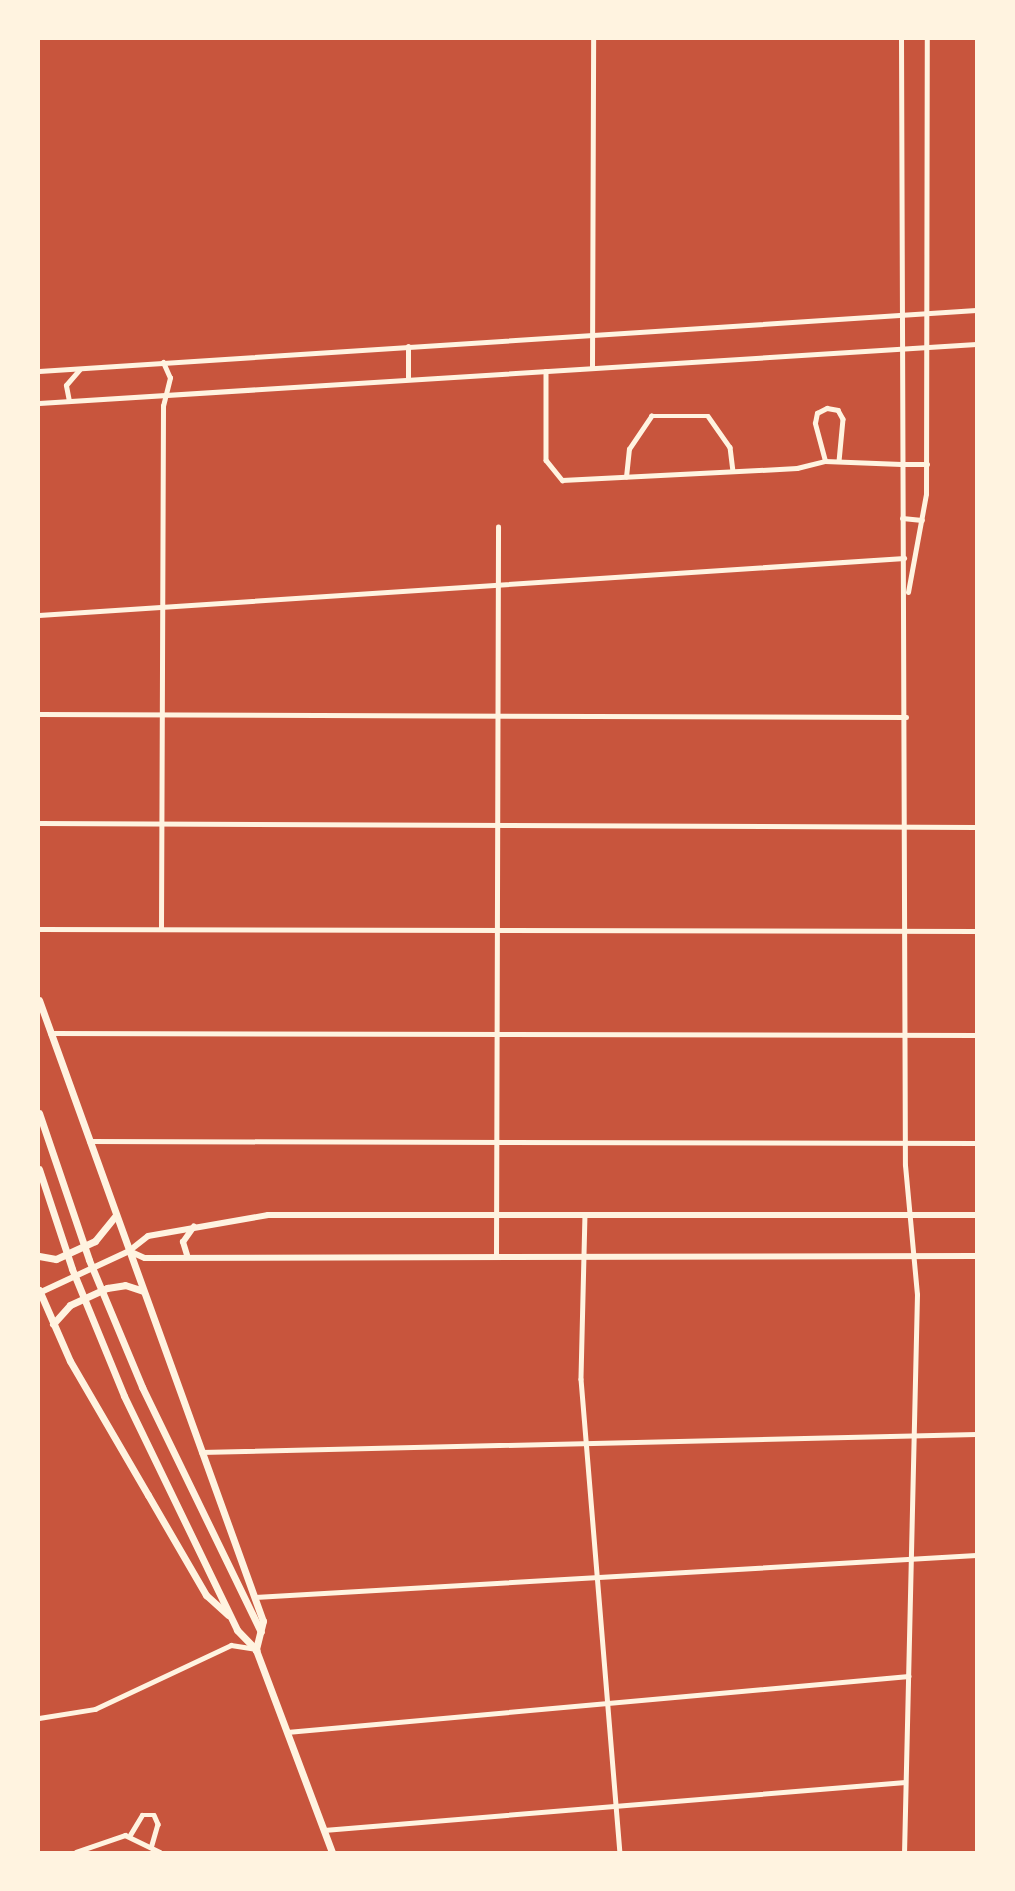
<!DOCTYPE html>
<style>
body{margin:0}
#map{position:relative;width:1015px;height:1891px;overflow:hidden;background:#c8553d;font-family:Signika,sans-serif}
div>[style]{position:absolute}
.minor>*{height:4.5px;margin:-2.25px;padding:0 2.25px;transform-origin:2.25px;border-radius:2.25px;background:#fff3e0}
.tertiary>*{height:5px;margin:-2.5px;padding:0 2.5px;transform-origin:2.5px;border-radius:2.5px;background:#fff3e0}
.secondary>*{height:6px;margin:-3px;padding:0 3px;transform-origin:3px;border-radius:3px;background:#fff3e0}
.primary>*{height:7px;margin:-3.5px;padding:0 3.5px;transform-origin:3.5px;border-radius:3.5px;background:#fff3e0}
span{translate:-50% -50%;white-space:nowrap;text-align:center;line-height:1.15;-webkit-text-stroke:4.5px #fff3e0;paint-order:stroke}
.frame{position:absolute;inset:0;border:40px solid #fff3e0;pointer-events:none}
</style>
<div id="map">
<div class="minor">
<div style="left:592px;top:367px;width:328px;rotate:-89.8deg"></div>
<div style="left:546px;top:371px;width:89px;rotate:90deg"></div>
<div style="left:546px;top:460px;width:26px;rotate:51deg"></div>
<div style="left:562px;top:480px;width:235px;rotate:-2.9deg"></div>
<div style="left:797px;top:468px;width:29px;rotate:-14deg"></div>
<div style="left:825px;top:461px;width:76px;rotate:2.3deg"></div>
<div style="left:825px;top:461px;width:39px;rotate:-105deg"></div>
<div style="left:815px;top:423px;width:10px;rotate:-79deg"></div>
<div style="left:817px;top:413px;width:11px;rotate:-27deg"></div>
<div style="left:827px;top:408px;width:11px;rotate:10deg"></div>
<div style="left:838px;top:410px;width:10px;rotate:61deg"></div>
<div style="left:843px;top:419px;width:42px;rotate:95.4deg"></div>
<div style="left:626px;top:477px;width:28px;rotate:-84deg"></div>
<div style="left:629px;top:449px;width:40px;rotate:-56deg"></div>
<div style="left:651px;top:416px;width:57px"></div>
<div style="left:708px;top:416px;width:38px;rotate:55deg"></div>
<div style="left:730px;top:447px;width:23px;rotate:83deg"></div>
<div style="left:39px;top:615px;width:867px;rotate:-3.77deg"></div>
<div style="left:39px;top:714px;width:867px;rotate:0.2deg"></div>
<div style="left:39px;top:823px;width:937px;rotate:0.24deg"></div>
<div style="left:39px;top:929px;width:937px;rotate:0.12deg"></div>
<div style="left:161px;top:929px;width:523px;rotate:-89.78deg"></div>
<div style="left:163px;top:406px;width:29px;rotate:-76deg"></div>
<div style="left:170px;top:378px;width:17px;rotate:-114deg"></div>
<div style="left:50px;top:1033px;width:926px;rotate:0.12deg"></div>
<div style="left:89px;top:1141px;width:887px;rotate:0.13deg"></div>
<div style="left:585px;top:1214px;width:165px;rotate:91.4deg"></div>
<div style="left:581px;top:1379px;width:475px;rotate:85.3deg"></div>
<div style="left:496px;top:1255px;width:728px;rotate:-89.84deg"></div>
<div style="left:201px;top:1452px;width:775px;rotate:-1.33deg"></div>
<div style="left:255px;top:1597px;width:722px;rotate:-3.33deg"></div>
<div style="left:39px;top:1718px;width:57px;rotate:-9.1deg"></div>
<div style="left:95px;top:1709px;width:150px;rotate:-25.2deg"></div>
<div style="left:231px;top:1645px;width:24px;rotate:9deg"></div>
<div style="left:287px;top:1732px;width:624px;rotate:-5.15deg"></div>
<div style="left:324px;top:1830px;width:583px;rotate:-4.72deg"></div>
<div style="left:130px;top:1835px;width:23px;rotate:-59deg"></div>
<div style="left:142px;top:1815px;width:12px"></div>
<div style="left:154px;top:1815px;width:10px;rotate:66deg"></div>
<div style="left:158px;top:1824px;width:22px;rotate:106deg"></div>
<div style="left:76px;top:1852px;width:52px;rotate:-19.1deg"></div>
<div style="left:125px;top:1835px;width:39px;rotate:26deg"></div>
</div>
<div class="tertiary">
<div style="left:901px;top:39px;width:1126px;rotate:89.8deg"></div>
<div style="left:905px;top:1165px;width:130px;rotate:84.7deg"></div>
<div style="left:917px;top:1294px;width:558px;rotate:91.33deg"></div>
<div style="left:39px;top:371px;width:939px;rotate:-3.72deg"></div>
<div style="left:408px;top:379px;width:33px;rotate:-90deg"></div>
<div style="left:69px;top:401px;width:16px;rotate:-101deg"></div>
<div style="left:66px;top:385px;width:21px;rotate:-49deg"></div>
<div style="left:39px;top:403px;width:939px;rotate:-3.6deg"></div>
<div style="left:901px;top:464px;width:26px"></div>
<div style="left:902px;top:518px;width:20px;rotate:6deg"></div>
<div style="left:908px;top:592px;width:100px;rotate:-79.6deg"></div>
<div style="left:926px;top:494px;width:455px;rotate:-89.9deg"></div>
</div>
<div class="secondary">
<div style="left:129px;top:1251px;width:17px;rotate:24deg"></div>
<div style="left:145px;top:1258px;width:831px;rotate:-0.14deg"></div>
<div style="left:187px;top:1255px;width:14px;rotate:-107deg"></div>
<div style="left:183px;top:1242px;width:19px;rotate:-55deg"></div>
<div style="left:39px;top:1293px;width:99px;rotate:-25deg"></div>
<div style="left:129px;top:1251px;width:24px;rotate:-38deg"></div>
<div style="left:148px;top:1236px;width:122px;rotate:-9.9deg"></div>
<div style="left:268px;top:1215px;width:708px"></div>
</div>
<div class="primary">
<div style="left:39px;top:1000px;width:660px;rotate:70.17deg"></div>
<div style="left:263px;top:1621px;width:30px;rotate:104deg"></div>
<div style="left:39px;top:1113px;width:155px;rotate:71.2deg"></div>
<div style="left:89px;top:1260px;width:138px;rotate:67.3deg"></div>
<div style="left:142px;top:1387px;width:272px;rotate:64.1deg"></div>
<div style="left:39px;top:1169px;width:105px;rotate:71.7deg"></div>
<div style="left:72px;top:1269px;width:137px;rotate:67.7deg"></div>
<div style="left:124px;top:1396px;width:260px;rotate:64.2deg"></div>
<div style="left:237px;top:1630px;width:28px;rotate:46deg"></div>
<div style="left:256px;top:1650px;width:216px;rotate:69.4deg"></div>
<div style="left:39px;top:1256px;width:17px;rotate:10deg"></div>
<div style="left:56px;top:1259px;width:43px;rotate:-24.8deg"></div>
<div style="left:95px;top:1241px;width:33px;rotate:-51deg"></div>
<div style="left:39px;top:1290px;width:77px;rotate:66.4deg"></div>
<div style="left:70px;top:1361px;width:155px;rotate:59.8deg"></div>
<div style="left:148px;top:1495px;width:116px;rotate:59.9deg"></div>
<div style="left:206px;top:1595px;width:30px;rotate:42deg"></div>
<div style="left:53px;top:1324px;width:25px;rotate:-48deg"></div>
<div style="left:70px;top:1305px;width:41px;rotate:-24.7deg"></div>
<div style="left:107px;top:1288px;width:18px;rotate:-9deg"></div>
<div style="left:125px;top:1285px;width:19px;rotate:18deg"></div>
</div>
<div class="frame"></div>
</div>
